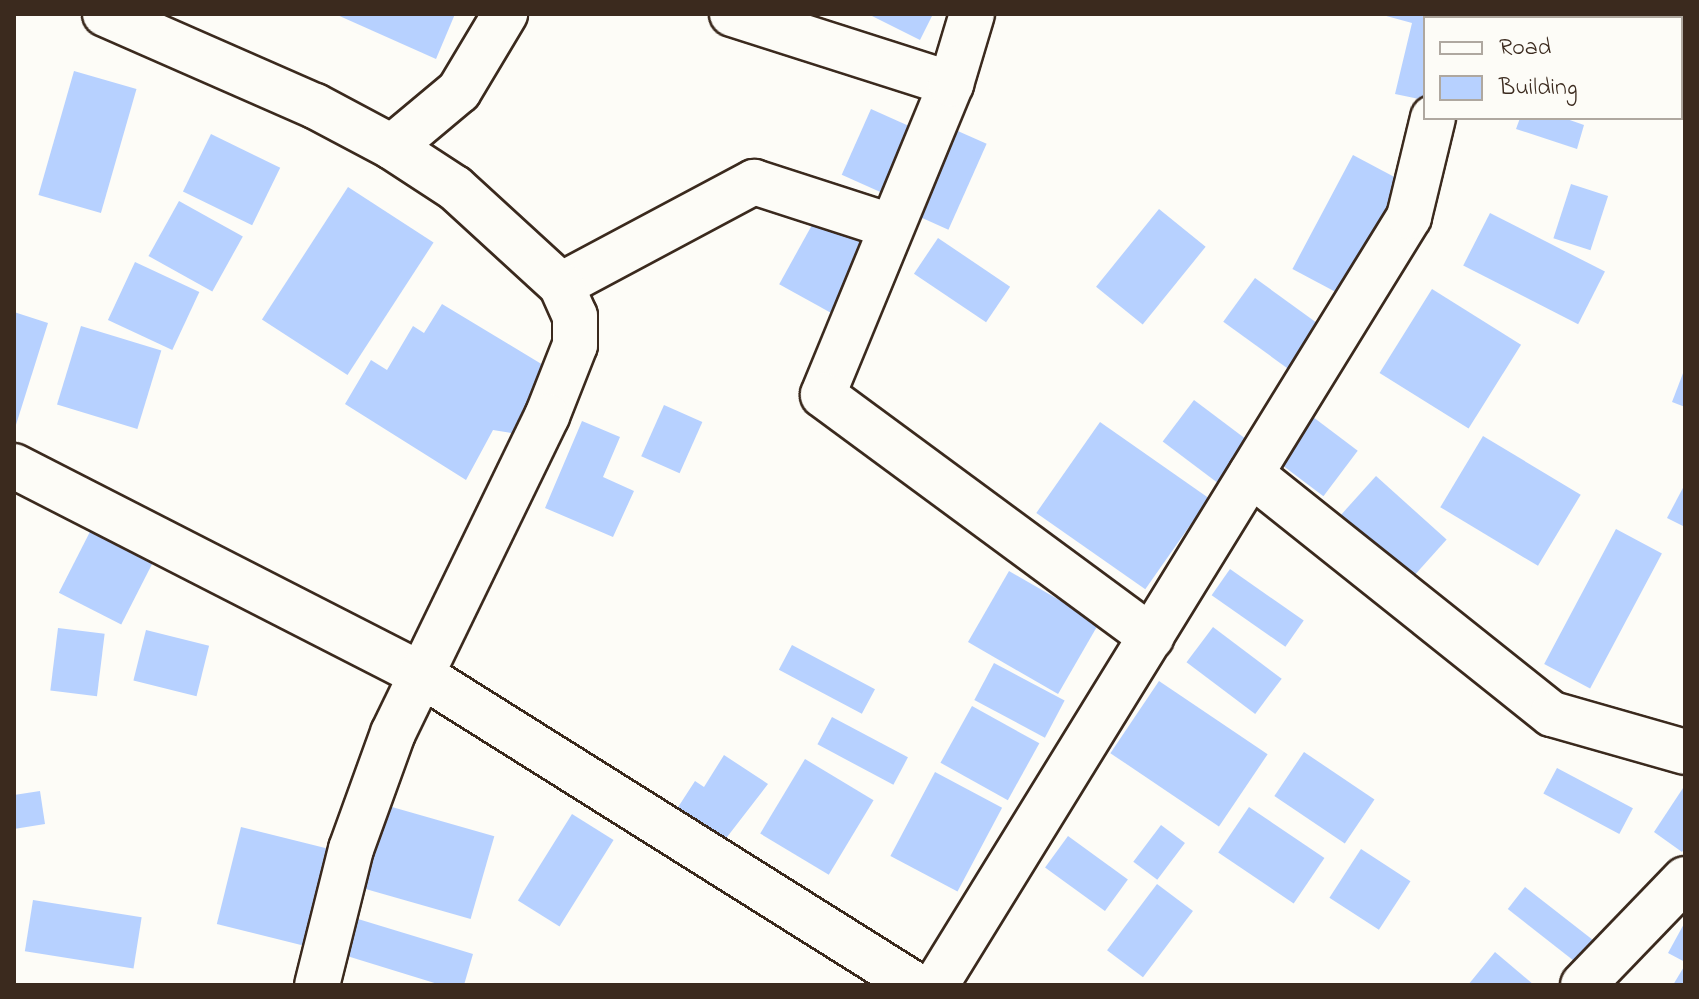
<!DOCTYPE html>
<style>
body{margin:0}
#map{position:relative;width:1699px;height:999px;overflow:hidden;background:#fdfcf7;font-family:"Indie Flower",sans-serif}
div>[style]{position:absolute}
.building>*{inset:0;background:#b7d1ff;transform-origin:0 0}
.roads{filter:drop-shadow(2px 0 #3b2a1e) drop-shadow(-2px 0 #3b2a1e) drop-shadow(0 2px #3b2a1e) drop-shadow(0 -2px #3b2a1e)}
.minor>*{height:44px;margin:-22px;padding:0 22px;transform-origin:22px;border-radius:22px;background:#fdfcf7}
.tertiary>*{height:44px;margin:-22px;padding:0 22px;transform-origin:22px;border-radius:22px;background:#fdfcf7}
span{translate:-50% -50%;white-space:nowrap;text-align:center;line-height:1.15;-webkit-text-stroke:6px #fdfcf7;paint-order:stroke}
.frame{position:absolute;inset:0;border:16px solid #3b2a1e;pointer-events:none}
.legend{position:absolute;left:1423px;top:16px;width:260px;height:104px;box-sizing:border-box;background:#fdfcf7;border:2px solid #afa8a0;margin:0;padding:10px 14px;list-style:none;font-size:24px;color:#3b2a1e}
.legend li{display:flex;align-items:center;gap:16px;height:40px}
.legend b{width:40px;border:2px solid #afa8a0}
</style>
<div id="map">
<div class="building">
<div style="clip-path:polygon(335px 14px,455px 14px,436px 59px)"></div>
<div style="clip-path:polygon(868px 14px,933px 14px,920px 40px)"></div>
<div style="clip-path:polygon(1379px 14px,1443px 14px,1425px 18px,1424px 100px,1395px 94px,1412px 23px)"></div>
<div style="clip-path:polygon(1528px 14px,1577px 14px,1576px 18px)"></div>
<div style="left:74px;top:71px;width:65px;height:129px;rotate:16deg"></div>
<div style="left:871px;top:109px;width:52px;height:72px;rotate:24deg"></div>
<div style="clip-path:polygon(1520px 118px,1564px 118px,1584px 125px,1577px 149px,1516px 129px)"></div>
<div style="left:951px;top:128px;width:39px;height:94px;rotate:24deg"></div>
<div style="left:211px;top:134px;width:77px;height:64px;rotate:26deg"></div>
<div style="left:1353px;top:155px;width:57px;height:129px;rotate:28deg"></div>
<div style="left:1571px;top:184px;width:39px;height:57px;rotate:18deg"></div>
<div style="left:348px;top:187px;width:102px;height:158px;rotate:33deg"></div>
<div style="left:179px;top:201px;width:73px;height:63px;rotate:29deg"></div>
<div style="left:1159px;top:209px;width:60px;height:100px;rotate:39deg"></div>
<div style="left:1490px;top:213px;width:129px;height:59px;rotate:27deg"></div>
<div style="left:817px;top:216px;width:60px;height:78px;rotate:29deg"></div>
<div style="left:938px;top:238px;width:87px;height:43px;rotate:34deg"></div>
<div style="left:135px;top:262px;width:71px;height:64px;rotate:25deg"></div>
<div style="left:1255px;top:278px;width:89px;height:54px;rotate:36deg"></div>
<div style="left:1432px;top:289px;width:105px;height:99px;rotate:32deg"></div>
<div style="clip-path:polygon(442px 304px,553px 371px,518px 434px,493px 430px,466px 480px,345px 404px,371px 360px,387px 370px,413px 326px,424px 333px)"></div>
<div style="clip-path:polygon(14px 312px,48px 323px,15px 428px,14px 428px)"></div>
<div style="left:81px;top:326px;width:84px;height:82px;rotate:17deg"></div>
<div style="clip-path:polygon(1685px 368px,1685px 407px,1672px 402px)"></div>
<div style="left:1194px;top:400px;width:74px;height:52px;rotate:37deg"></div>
<div style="left:664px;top:405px;width:42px;height:56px;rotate:24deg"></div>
<div style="left:1313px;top:417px;width:56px;height:57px;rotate:37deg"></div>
<div style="clip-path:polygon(582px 421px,620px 437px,603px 477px,634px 491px,613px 537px,545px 508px)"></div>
<div style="left:1100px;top:422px;width:133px;height:111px;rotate:35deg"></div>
<div style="left:1483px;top:436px;width:114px;height:83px;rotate:31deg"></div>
<div style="left:1376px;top:476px;width:95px;height:54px;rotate:42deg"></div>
<div style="clip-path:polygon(1685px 484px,1685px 527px,1667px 518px)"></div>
<div style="left:97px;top:518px;width:70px;height:84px;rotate:27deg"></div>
<div style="left:1616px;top:529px;width:52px;height:153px;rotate:28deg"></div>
<div style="left:1230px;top:569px;width:90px;height:32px;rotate:35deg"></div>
<div style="left:1009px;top:571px;width:104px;height:82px;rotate:30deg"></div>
<div style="left:1213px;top:627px;width:86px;height:44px;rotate:37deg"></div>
<div style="left:58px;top:628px;width:47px;height:63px;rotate:7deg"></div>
<div style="left:146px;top:630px;width:65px;height:52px;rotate:14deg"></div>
<div style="left:792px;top:645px;width:94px;height:28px;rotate:28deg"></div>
<div style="left:994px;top:663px;width:80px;height:42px;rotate:28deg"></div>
<div style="left:1159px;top:681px;width:131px;height:87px;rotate:34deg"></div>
<div style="left:972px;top:706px;width:77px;height:65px;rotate:29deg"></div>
<div style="left:832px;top:717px;width:86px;height:31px;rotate:28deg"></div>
<div style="left:1304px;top:752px;width:85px;height:53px;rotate:34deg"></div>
<div style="clip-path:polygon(724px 755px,768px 784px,717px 850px,671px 818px,695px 781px,704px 787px)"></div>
<div style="left:805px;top:759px;width:80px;height:87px;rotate:31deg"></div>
<div style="left:1557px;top:768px;width:86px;height:29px;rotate:28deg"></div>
<div style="left:935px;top:772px;width:76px;height:95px;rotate:28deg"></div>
<div style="clip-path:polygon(1685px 785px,1685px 847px,1682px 852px,1654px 832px)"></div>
<div style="clip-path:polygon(40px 791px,45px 824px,14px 829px,14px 795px)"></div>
<div style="left:378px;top:803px;width:121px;height:86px;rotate:16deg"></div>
<div style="left:1249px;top:807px;width:91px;height:55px;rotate:34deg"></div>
<div style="left:572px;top:814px;width:49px;height:102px;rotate:32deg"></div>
<div style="left:1161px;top:825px;width:30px;height:46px;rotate:37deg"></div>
<div style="left:241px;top:827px;width:91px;height:100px;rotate:14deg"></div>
<div style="left:1068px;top:836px;width:74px;height:39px;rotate:36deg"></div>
<div style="left:1361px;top:849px;width:59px;height:58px;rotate:33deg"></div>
<div style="left:1157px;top:884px;width:45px;height:83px;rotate:37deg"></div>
<div style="left:1525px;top:887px;width:87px;height:28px;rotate:38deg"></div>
<div style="left:33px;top:900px;width:110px;height:52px;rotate:9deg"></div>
<div style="clip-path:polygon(358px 919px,473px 954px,464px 985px,441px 985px,347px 956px)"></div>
<div style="clip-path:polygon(1685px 922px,1685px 962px,1668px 953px)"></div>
<div style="clip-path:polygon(1495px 952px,1534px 985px,1468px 985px)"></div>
<div style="clip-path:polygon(1685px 965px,1685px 985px,1673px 985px)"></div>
</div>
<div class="roads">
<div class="minor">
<div style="left:732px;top:14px;width:230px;rotate:17.7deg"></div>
<div style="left:951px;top:84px;width:336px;rotate:112.4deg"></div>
<div style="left:823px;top:395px;width:408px;rotate:36.4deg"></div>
<div style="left:1457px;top:18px;width:4px;rotate:-76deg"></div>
<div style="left:951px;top:84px;width:73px;rotate:-73.3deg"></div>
<div style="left:392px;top:147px;width:87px;rotate:-39.9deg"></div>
<div style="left:459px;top:91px;width:90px;rotate:-59.1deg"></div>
<div style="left:561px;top:285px;width:219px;rotate:-28.1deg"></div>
<div style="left:754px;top:182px;width:143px;rotate:17.9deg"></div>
<div style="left:14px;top:466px;width:456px;rotate:27.1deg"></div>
<div style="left:420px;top:674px;width:585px;rotate:32.14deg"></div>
<div style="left:1251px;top:474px;width:385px;rotate:38.6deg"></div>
<div style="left:1552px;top:714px;width:138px;rotate:15.9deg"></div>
<div style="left:936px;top:985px;width:902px;rotate:-58.37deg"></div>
<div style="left:1409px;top:217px;width:102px;rotate:-76.4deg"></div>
<div style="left:1583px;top:985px;width:147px;rotate:-46.1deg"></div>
</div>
<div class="tertiary">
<div style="left:105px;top:14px;width:229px;rotate:23.7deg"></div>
<div style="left:315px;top:106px;width:87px;rotate:28deg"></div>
<div style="left:392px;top:147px;width:75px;rotate:33.1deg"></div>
<div style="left:455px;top:188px;width:144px;rotate:42.5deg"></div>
<div style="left:561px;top:285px;width:34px;rotate:66deg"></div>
<div style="left:575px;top:316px;width:29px;rotate:90deg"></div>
<div style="left:575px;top:345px;width:76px;rotate:111.5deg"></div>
<div style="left:547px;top:416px;width:352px;rotate:115.9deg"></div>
<div style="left:393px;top:733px;width:123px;rotate:109.9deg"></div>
<div style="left:351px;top:849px;width:140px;rotate:104deg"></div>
</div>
</div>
<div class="frame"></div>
<ul class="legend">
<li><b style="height:10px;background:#fdfcf7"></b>Road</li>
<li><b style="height:22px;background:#b7d1ff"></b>Building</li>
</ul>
</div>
